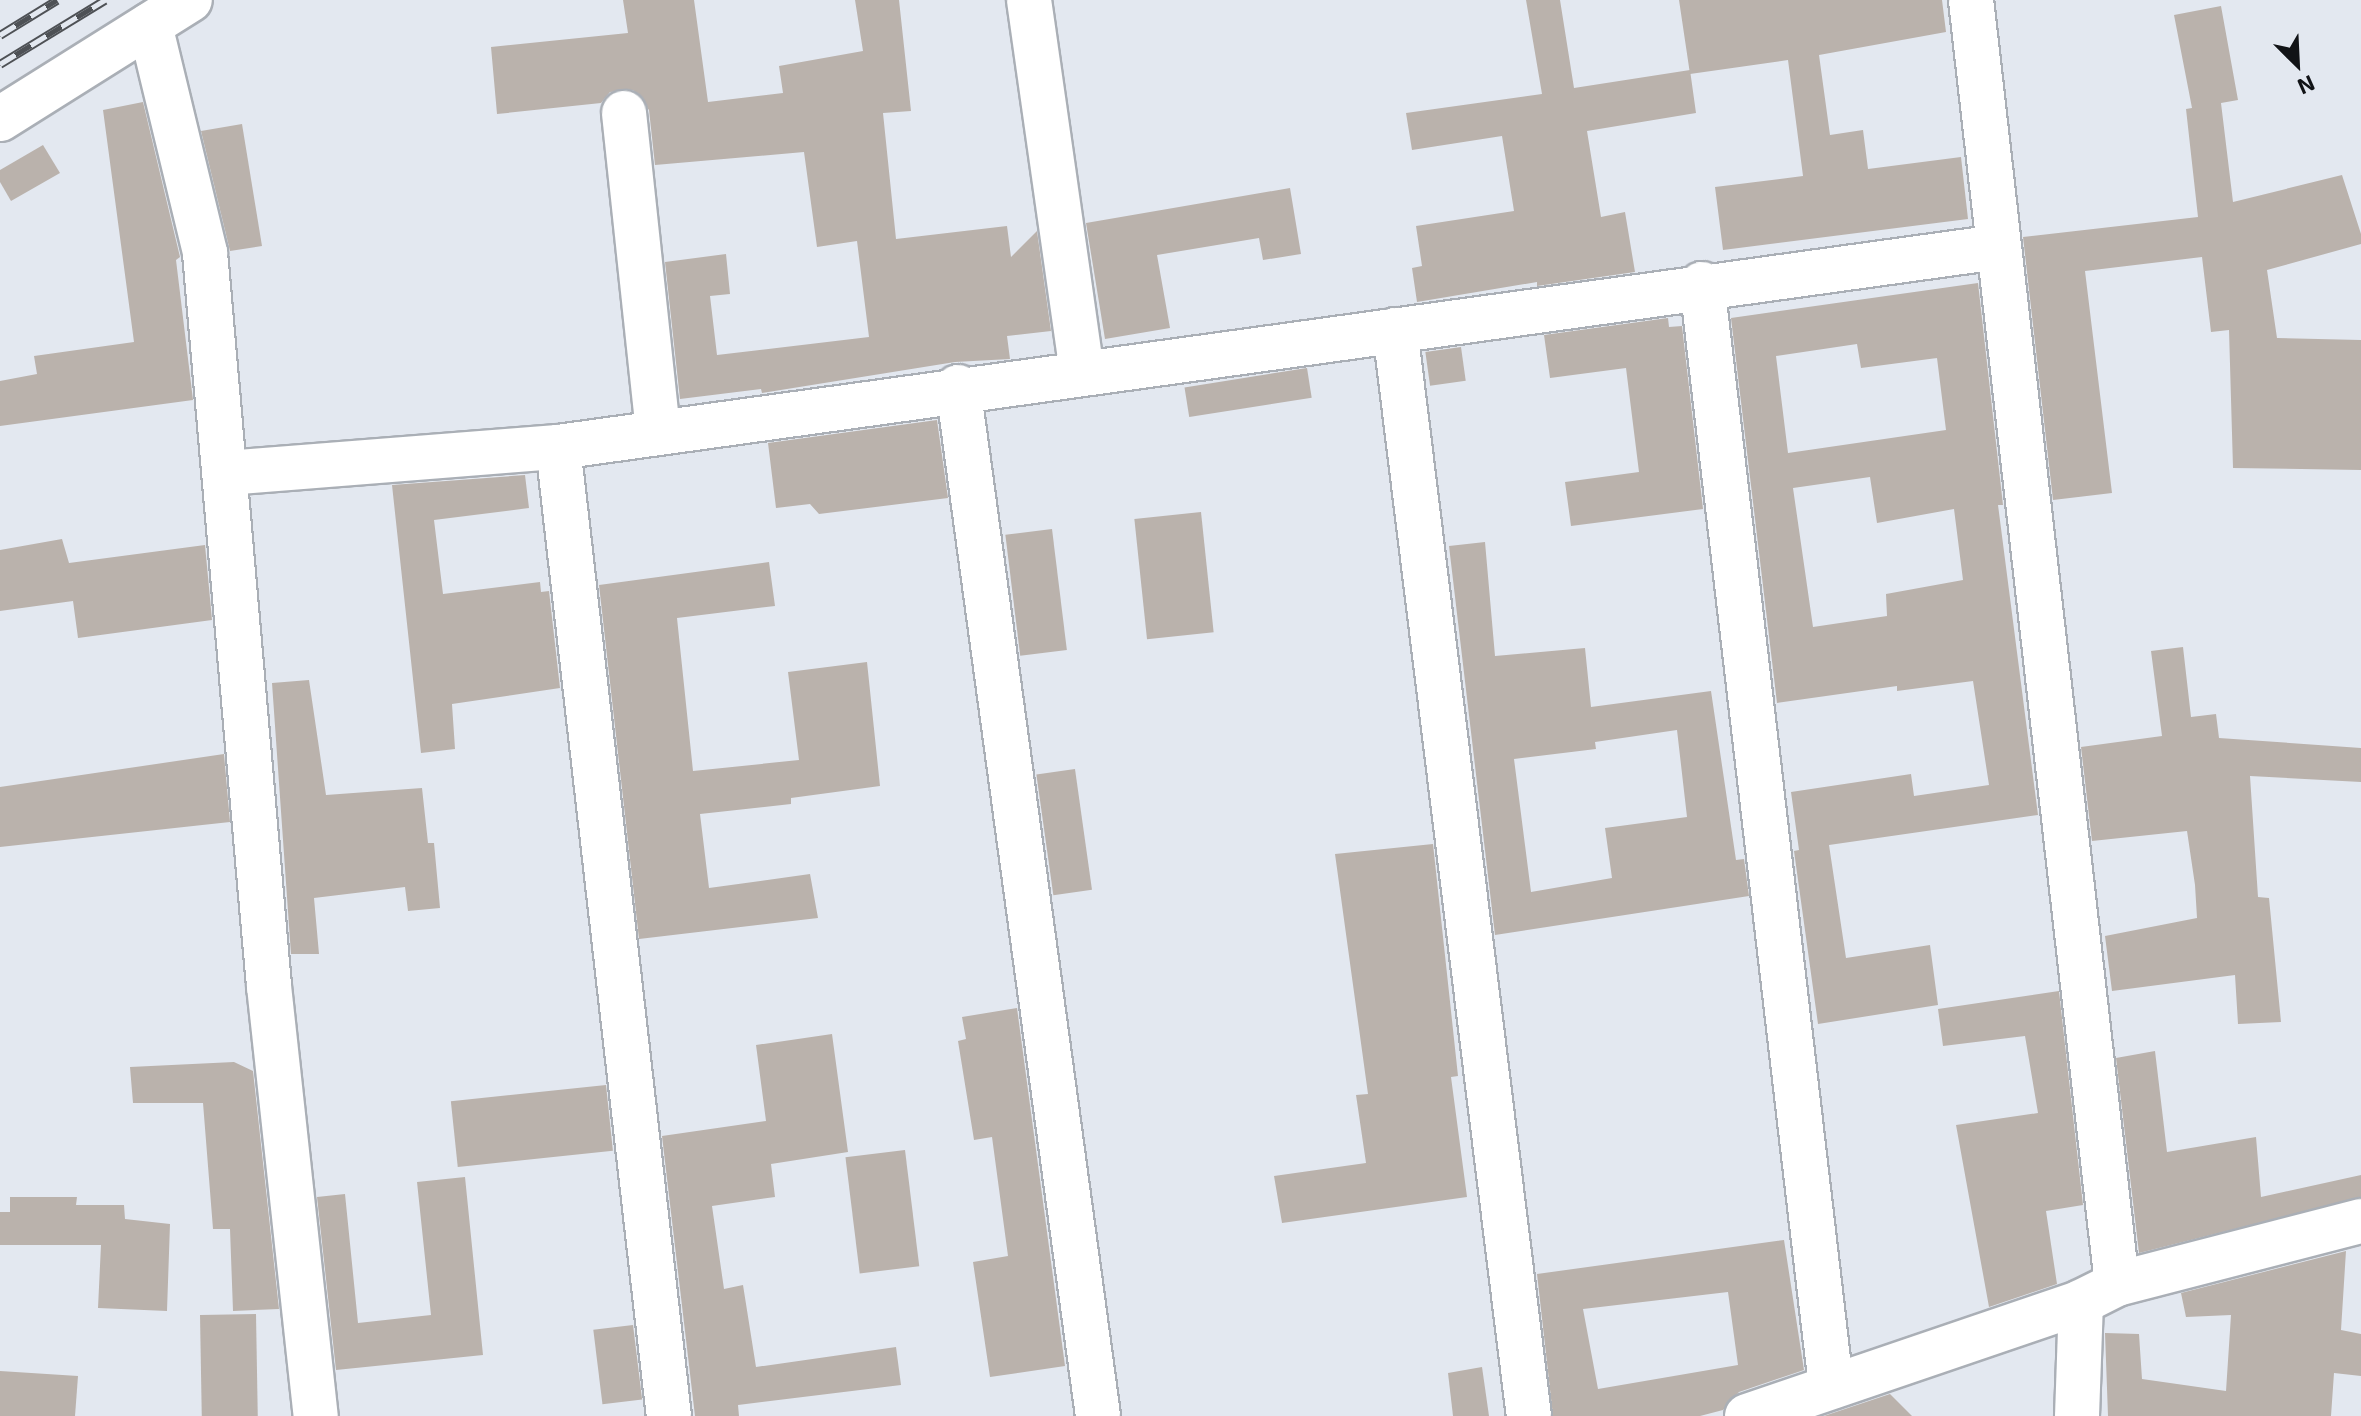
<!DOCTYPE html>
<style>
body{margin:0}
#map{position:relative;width:2361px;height:1416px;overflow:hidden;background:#e3e8f0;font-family:"Exo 2",sans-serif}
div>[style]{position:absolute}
.building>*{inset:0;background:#bab2ac;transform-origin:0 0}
.roads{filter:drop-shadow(2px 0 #aaafb6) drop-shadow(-2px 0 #aaafb6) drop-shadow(0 2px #aaafb6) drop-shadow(0 -2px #aaafb6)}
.minor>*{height:44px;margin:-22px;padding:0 22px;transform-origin:22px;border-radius:22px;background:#fff}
.rail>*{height:9px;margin-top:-4.5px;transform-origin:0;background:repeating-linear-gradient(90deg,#e3e8f0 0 18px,#4e5155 0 36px);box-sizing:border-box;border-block:2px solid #4e5155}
span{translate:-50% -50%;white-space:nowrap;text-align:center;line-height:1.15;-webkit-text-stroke:6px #e3e8f0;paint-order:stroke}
.north{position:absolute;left:2257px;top:24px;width:80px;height:80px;-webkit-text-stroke:6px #e3e8f0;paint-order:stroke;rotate:156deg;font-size:22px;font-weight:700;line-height:32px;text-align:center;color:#111316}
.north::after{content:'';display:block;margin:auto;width:28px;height:36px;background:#111316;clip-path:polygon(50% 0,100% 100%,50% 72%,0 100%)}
</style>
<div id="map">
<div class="building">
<div style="clip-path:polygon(623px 0,694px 0,708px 102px,783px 93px,779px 66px,863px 51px,855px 0,899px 0,911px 111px,883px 113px,896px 239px,1007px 226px,1011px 257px,1037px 231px,1051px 331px,1007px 336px,1010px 359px,955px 362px,762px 393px,761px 389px,680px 399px,665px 262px,726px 254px,730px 294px,710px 296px,717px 355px,869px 337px,857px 241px,817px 247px,804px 152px,655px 165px,649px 110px,633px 90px,610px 92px,601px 103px,497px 114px,491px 47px,628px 33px)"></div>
<div style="clip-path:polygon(1526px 0,1560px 0,1574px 88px,1690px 70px,1696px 113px,1587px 131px,1601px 217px,1625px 212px,1635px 272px,1537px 286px,1537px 282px,1417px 302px,1412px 268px,1422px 266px,1416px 226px,1514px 211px,1502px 136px,1412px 150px,1406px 113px,1542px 94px)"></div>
<div style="clip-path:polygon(1679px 0,1942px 0,1946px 32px,1819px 55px,1830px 135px,1863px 130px,1868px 169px,1961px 157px,1968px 219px,1723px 250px,1715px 187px,1803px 176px,1788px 60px,1690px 74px)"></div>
<div style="clip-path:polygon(2221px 6px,2238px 100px,2221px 103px,2233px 202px,2342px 175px,2361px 234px,2361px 244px,2267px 270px,2277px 338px,2361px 340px,2361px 470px,2233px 468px,2229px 330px,2211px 332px,2202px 257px,2085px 271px,2112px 493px,2053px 500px,2023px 237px,2198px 217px,2186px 109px,2192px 108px,2174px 15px)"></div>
<div style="clip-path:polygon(143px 102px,180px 257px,176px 260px,193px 400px,0 426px,0 381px,37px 374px,34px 356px,134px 342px,103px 110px)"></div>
<div style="clip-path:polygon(242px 124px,262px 246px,230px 251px,201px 131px)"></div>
<div style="clip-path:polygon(43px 145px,60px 173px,11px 201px,0 182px,0 170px)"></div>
<div style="clip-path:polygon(1290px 188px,1301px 254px,1263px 260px,1259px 238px,1157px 255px,1170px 328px,1105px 339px,1086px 223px)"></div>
<div style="clip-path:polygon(evenodd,1978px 283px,2003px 505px,1998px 505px,2038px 815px,1829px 845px,1846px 958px,1930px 945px,1938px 1005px,1818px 1024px,1794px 851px,1799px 850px,1791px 792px,1911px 774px,1914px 796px,1989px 785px,1973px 681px,1897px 691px,1897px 686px,1777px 703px,1731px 318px,1978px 283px,1857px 344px,1861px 368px,1937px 358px,1946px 430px,1788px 453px,1776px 356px,1857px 344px,1978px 283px,1870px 477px,1877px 523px,1954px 509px,1963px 580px,1886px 594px,1887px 616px,1813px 627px,1793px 488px,1870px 477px)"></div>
<div style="clip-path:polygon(1668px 318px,1669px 327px,1682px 326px,1703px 509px,1571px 526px,1565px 482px,1639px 472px,1626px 368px,1550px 378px,1544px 335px)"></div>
<div style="left:1461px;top:347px;width:34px;height:36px;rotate:82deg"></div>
<div style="left:1307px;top:368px;width:30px;height:124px;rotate:81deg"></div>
<div style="clip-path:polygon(937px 420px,948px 498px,819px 514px,810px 504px,776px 508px,768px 443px)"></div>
<div style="clip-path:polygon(525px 475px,529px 508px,434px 520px,443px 594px,540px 582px,541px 592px,549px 591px,560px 688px,452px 704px,455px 749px,421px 753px,392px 485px)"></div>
<div style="left:1201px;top:512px;width:121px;height:67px;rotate:84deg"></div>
<div style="left:1052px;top:529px;width:122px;height:47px;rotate:83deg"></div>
<div style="clip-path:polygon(62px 539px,69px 563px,205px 545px,212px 620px,78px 638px,73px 601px,0 611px,0 550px)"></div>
<div style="clip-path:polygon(evenodd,1485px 542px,1495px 656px,1585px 648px,1591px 707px,1711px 691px,1736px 860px,1744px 859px,1749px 896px,1495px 935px,1449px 546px,1485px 542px,1677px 730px,1687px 817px,1605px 828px,1612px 878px,1531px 892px,1514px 759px,1596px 749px,1595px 742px,1677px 730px)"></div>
<div style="clip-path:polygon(769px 562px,775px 606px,677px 618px,693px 771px,799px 760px,788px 672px,867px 662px,880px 786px,791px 798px,791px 804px,700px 814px,709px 888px,810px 874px,818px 918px,639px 939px,599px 585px)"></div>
<div style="clip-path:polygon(2183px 647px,2191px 717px,2216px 714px,2219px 738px,2361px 748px,2361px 782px,2250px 776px,2258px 897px,2269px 898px,2281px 1022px,2238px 1024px,2235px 975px,2112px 991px,2105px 936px,2197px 918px,2195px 885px,2187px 831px,2092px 841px,2081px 747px,2162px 736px,2151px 651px)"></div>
<div style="clip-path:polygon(309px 680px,326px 795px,422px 788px,428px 843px,434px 843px,440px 908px,408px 911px,405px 887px,314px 898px,319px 954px,291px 954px,272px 683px)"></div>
<div style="clip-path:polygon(224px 754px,230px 822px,0 847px,0 787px)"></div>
<div style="left:1075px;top:769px;width:122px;height:39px;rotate:82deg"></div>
<div style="clip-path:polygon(1433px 844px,1458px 1076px,1451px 1077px,1467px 1197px,1282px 1223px,1274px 1176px,1366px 1163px,1356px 1095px,1368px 1094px,1335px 854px)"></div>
<div style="clip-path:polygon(2059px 991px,2083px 1205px,2046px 1211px,2057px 1284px,1989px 1307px,1956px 1125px,2038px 1113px,2025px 1036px,1943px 1046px,1938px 1009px)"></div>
<div style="clip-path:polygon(1017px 1008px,1065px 1366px,990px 1377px,973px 1262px,1008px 1256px,992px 1137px,974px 1140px,958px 1041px,966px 1039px,962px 1017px)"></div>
<div style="clip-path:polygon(832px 1034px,848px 1152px,771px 1164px,775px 1197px,712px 1206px,724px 1289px,743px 1285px,756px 1367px,896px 1347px,901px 1385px,738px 1405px,739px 1416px,695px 1416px,662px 1136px,766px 1121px,756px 1045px)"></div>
<div style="clip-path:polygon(2155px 1051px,2167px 1152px,2256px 1137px,2261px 1197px,2361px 1175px,2361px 1197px,2139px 1253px,2116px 1058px)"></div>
<div style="clip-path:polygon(234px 1062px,253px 1071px,279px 1309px,233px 1311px,230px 1229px,213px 1229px,203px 1103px,133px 1103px,130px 1067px)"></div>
<div style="left:606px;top:1085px;width:66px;height:156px;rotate:84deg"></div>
<div style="left:905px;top:1150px;width:117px;height:60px;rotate:83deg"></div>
<div style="clip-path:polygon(465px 1177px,483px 1355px,336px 1370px,317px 1197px,345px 1194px,358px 1323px,431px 1315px,417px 1182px)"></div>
<div style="clip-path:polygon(10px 1197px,77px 1197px,76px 1205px,124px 1205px,125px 1219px,170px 1224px,167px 1311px,98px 1308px,101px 1245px,0 1245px,0 1212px,10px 1212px)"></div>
<div style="clip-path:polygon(evenodd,1784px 1240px,1804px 1370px,1739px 1392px,1723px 1410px,1700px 1416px,1553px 1416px,1537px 1274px,1784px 1240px,1728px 1292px,1738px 1365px,1598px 1389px,1583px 1309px,1728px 1292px)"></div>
<div style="clip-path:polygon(2346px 1251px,2341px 1330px,2361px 1334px,2361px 1376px,2334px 1373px,2331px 1416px,2108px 1416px,2105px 1333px,2139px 1334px,2142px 1379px,2226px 1391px,2231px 1315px,2186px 1317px,2181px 1293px)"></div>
<div style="left:256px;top:1314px;width:102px;height:56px;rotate:89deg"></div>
<div style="left:633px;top:1325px;width:75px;height:40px;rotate:83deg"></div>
<div style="clip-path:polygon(1482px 1367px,1489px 1416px,1453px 1416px,1448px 1373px)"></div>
<div style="clip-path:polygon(0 1371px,78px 1376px,75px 1416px,0 1416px)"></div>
<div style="clip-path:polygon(1890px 1394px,1912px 1416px,1824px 1416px)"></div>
</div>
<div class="roads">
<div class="minor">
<div style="left:1029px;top:0;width:375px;rotate:81.9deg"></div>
<div style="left:1971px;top:0;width:1292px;rotate:83.51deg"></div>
<div style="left:150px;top:25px;width:235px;rotate:76.4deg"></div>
<div style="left:205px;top:253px;width:736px;rotate:85.01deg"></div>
<div style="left:269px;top:986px;width:433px;rotate:83.8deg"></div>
<div style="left:624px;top:113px;width:320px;rotate:83.9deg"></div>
<div style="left:0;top:119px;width:224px;rotate:-32.1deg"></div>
<div style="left:1702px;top:284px;width:1110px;rotate:83.32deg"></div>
<div style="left:1395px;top:330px;width:1094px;rotate:82.97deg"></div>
<div style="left:958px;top:387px;width:1038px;rotate:82.25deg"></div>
<div style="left:558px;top:447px;width:975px;rotate:83.47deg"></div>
<div style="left:226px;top:473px;width:333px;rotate:-4.5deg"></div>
<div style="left:558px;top:447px;width:1453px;rotate:-7.91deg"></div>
<div style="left:1747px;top:1416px;width:353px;rotate:-18.8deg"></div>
<div style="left:2081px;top:1302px;width:40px;rotate:-26.6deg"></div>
<div style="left:2117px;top:1284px;width:252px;rotate:-14.5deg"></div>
<div style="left:2077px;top:1416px;width:114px;rotate:-88deg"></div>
</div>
</div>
<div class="rail">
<div style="left:0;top:35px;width:67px;rotate:-31.6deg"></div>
<div style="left:0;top:64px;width:123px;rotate:-31.4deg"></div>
</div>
<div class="north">N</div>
</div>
